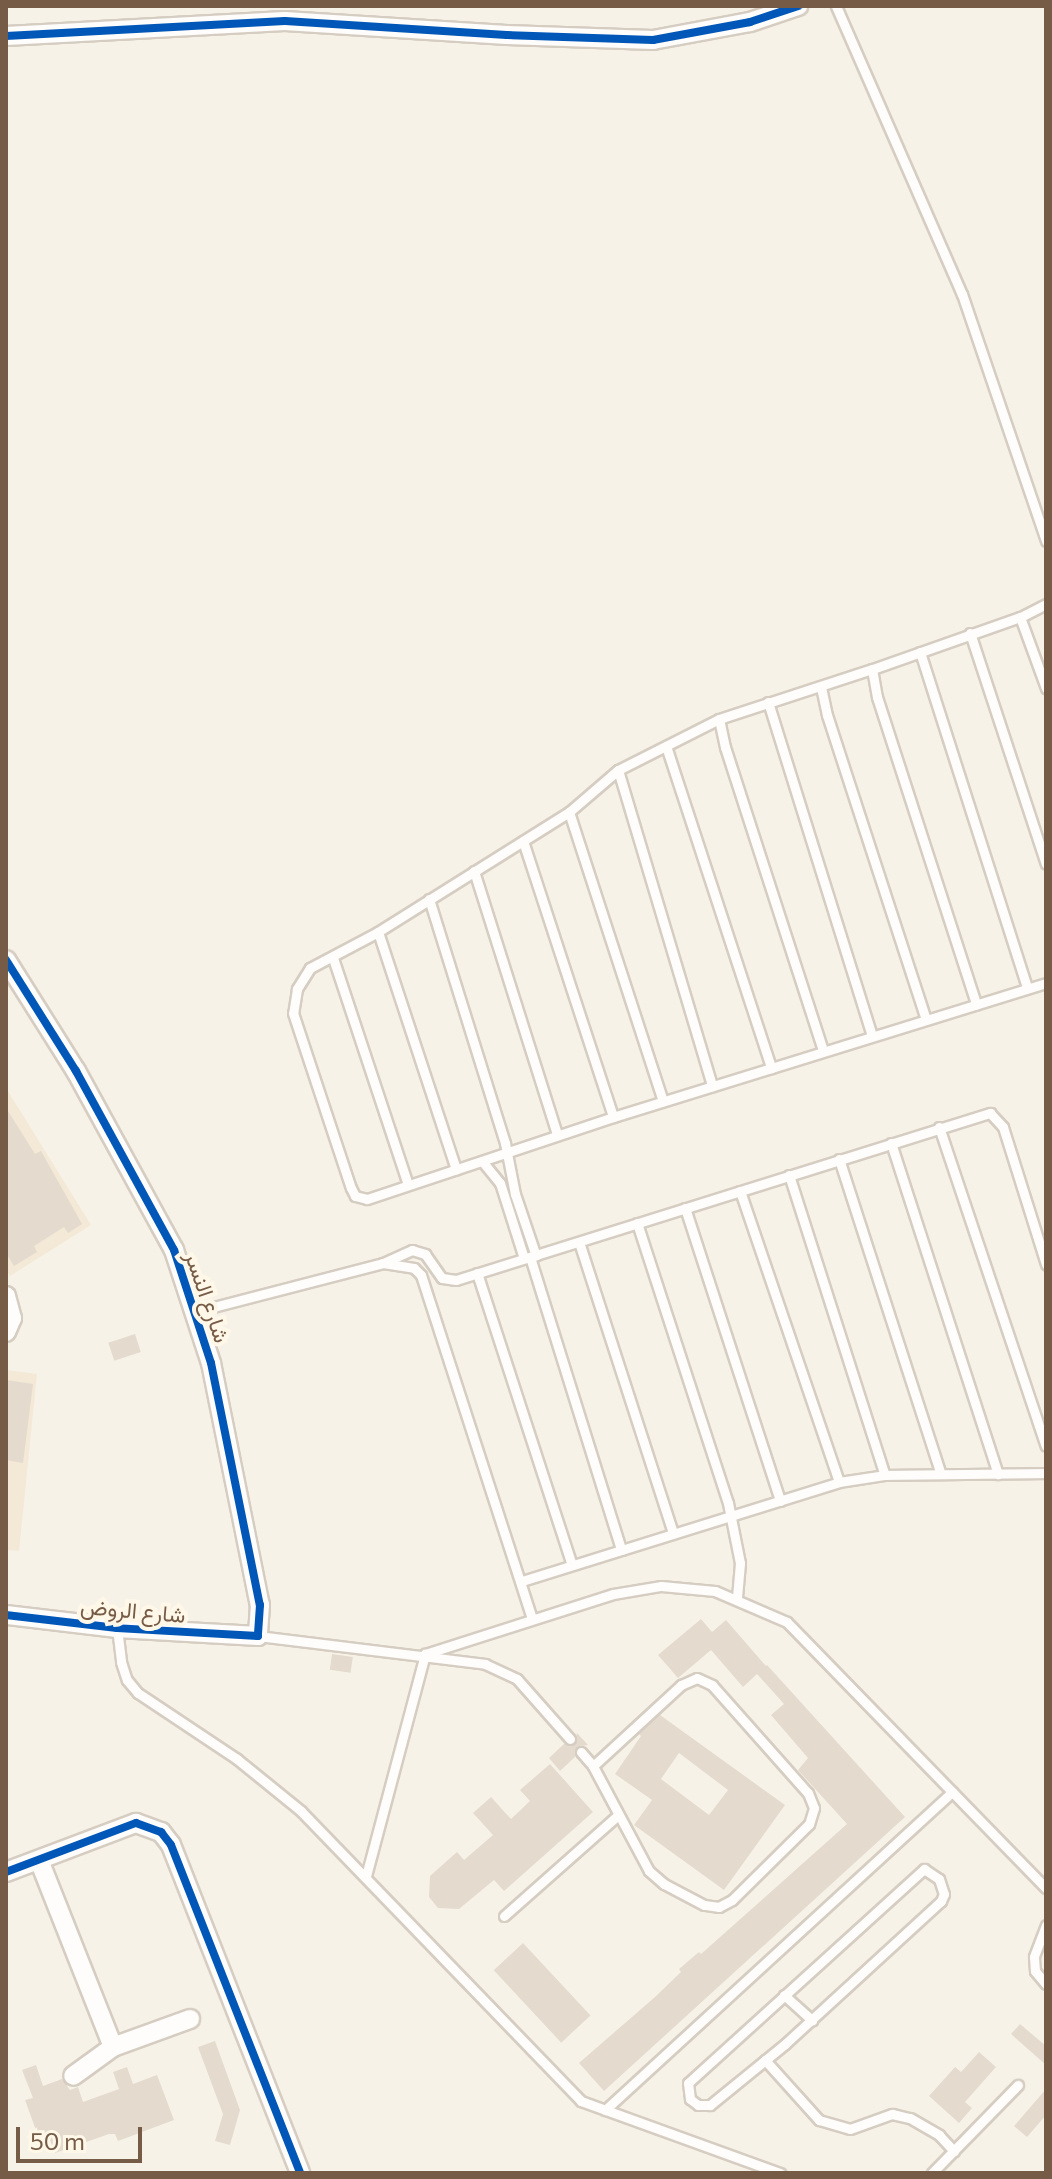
<!DOCTYPE html>
<meta charset="utf-8">
<style>
body{margin:0}
#map{position:relative;width:1052px;height:2179px;overflow:hidden;background:#f7f2e7;font-family:Commissioner,Vazirmatn,sans-serif}
div>[style]{position:absolute}
.residential>*{inset:0;background:#f3e9d6}
.building>*{inset:0;background:#e4dace;transform-origin:0 0}
.roads{filter:drop-shadow(2px 0 #d6cdc2) drop-shadow(-2px 0 #d6cdc2) drop-shadow(0 2px #d6cdc2) drop-shadow(0 -2px #d6cdc2)}
.lane>*{height:9px;margin:-4.5px;padding:0 4.5px;transform-origin:4.5px;border-radius:4.5px;background:#fefdfb}
.street>*{height:18px;margin:-9px;padding:0 9px;transform-origin:9px;border-radius:9px;background:#fefdfb}
.cycleway>*{height:8px;margin:-4px;padding:0 4px;transform-origin:4px;border-radius:4px;background:#0057b8}
span{translate:-50% -50%;white-space:nowrap;text-align:center;line-height:1.15;-webkit-text-stroke:8px #fff8e8;paint-order:stroke}
.street-label{font-size:22px;color:#765b46}
.frame{position:absolute;inset:0;border:8px solid #765b46;pointer-events:none}
.scale{position:absolute;left:16px;top:2127px;width:126px;height:36px;box-sizing:border-box;border:4px solid #765b46;border-top:0;padding-left:10px;font-size:24px;line-height:28px;white-space:nowrap;color:#765b46;-webkit-text-stroke:6px #fff8e8;paint-order:stroke}
</style>
<div id="map">
<div class="residential">
<div style="clip-path:polygon(6px 1088px,91px 1225px,10px 1276px,6px 1270px)"></div>
<div style="clip-path:polygon(6px 1370px,37px 1374px,19px 1551px,6px 1550px)"></div>
</div>
<div class="building">
<div style="clip-path:polygon(6px 1108px,35px 1154px,41px 1151px,82px 1224px,68px 1233px,64px 1227px,34px 1246px,37px 1252px,14px 1266px,6px 1253px)"></div>
<div style="left:135px;top:1334px;width:19px;height:28px;rotate:72deg"></div>
<div style="clip-path:polygon(6px 1380px,33px 1384px,23px 1463px,6px 1460px)"></div>
<div style="clip-path:polygon(701px 1619px,712px 1632px,726px 1620px,766px 1666px,761px 1670px,767px 1665px,905px 1817px,604px 2091px,579px 2063px,655px 1997px,681px 1972px,679px 1969px,699px 1952px,701px 1954px,847px 1824px,798px 1770px,808px 1758px,771px 1715px,784px 1704px,757px 1674px,743px 1687px,711px 1650px,678px 1678px,658px 1655px)"></div>
<div style="left:332px;top:1654px;width:21px;height:16px;rotate:8deg"></div>
<div style="clip-path:polygon(evenodd,660px 1715px,785px 1805px,724px 1890px,634px 1825px,652px 1800px,615px 1774px,641px 1736px,639px 1734px,660px 1715px,679px 1753px,728px 1790px,709px 1815px,661px 1779px,679px 1753px)"></div>
<div style="clip-path:polygon(577px 1733px,588px 1745px,576px 1747px,575px 1757px,560px 1771px,549px 1758px,564px 1744px,575px 1744px)"></div>
<div style="clip-path:polygon(550px 1764px,593px 1812px,504px 1891px,494px 1880px,459px 1909px,438px 1908px,429px 1897px,430px 1876px,457px 1852px,464px 1860px,493px 1835px,473px 1813px,491px 1797px,511px 1819px,530px 1801px,520px 1790px)"></div>
<div style="left:523px;top:1943px;width:99px;height:40px;rotate:47deg"></div>
<div style="clip-path:polygon(1020px 2024px,1046px 2046px,1046px 2065px,1011px 2034px)"></div>
<div style="clip-path:polygon(215px 2041px,240px 2110px,230px 2145px,215px 2141px,223px 2114px,198px 2047px)"></div>
<div style="clip-path:polygon(979px 2052px,996px 2067px,965px 2102px,972px 2108px,959px 2123px,929px 2096px,955px 2067px,961px 2072px)"></div>
<div style="clip-path:polygon(36px 2065px,43px 2086px,62px 2079px,70px 2090px,78px 2087px,83px 2102px,119px 2089px,113px 2072px,127px 2067px,133px 2084px,157px 2075px,174px 2120px,118px 2141px,115px 2134px,109px 2134px,55px 2153px,50px 2140px,41px 2144px,25px 2100px,33px 2098px,22px 2070px)"></div>
<div style="clip-path:polygon(1046px 2089px,1046px 2115px,1027px 2137px,1014px 2126px)"></div>
</div>
<div class="roads">
<div class="lane">
<div style="left:836px;top:6px;width:314px;rotate:66.4deg"></div>
<div style="left:962px;top:294px;width:261px;rotate:71.2deg"></div>
<div style="left:1046px;top:604px;width:29px;rotate:153deg"></div>
<div style="left:1020px;top:617px;width:157px;rotate:160.6deg"></div>
<div style="left:872px;top:669px;width:161px;rotate:161.9deg"></div>
<div style="left:719px;top:719px;width:113px;rotate:153.2deg"></div>
<div style="left:618px;top:770px;width:65px;rotate:139.4deg"></div>
<div style="left:569px;top:812px;width:226px;rotate:147.9deg"></div>
<div style="left:378px;top:932px;width:77px;rotate:152.1deg"></div>
<div style="left:310px;top:968px;width:25px;rotate:122deg"></div>
<div style="left:297px;top:989px;width:24px;rotate:99deg"></div>
<div style="left:293px;top:1013px;width:184px;rotate:71.7deg"></div>
<div style="left:351px;top:1188px;width:9px;rotate:63deg"></div>
<div style="left:355px;top:1196px;width:12px;rotate:14deg"></div>
<div style="left:367px;top:1199px;width:259px;rotate:-18.4deg"></div>
<div style="left:613px;top:1117px;width:453px;rotate:-17.2deg"></div>
<div style="left:1020px;top:617px;width:76px;rotate:69.9deg"></div>
<div style="left:970px;top:633px;width:243px;rotate:71.8deg"></div>
<div style="left:920px;top:652px;width:353px;rotate:72.3deg"></div>
<div style="left:872px;top:669px;width:28px;rotate:80deg"></div>
<div style="left:877px;top:697px;width:323px;rotate:72.1deg"></div>
<div style="left:821px;top:687px;width:29px;rotate:78deg"></div>
<div style="left:827px;top:715px;width:320px;rotate:72deg"></div>
<div style="left:768px;top:702px;width:350px;rotate:72.7deg"></div>
<div style="left:719px;top:719px;width:29px;rotate:78deg"></div>
<div style="left:725px;top:747px;width:319px;rotate:72.1deg"></div>
<div style="left:666px;top:746px;width:339px;rotate:71.9deg"></div>
<div style="left:618px;top:770px;width:330px;rotate:73.4deg"></div>
<div style="left:569px;top:812px;width:304px;rotate:72deg"></div>
<div style="left:523px;top:841px;width:290px;rotate:71.9deg"></div>
<div style="left:474px;top:871px;width:277px;rotate:72.5deg"></div>
<div style="left:429px;top:899px;width:256px;rotate:72.7deg"></div>
<div style="left:505px;top:1143px;width:52px;rotate:78.9deg"></div>
<div style="left:515px;top:1194px;width:65px;rotate:71.3deg"></div>
<div style="left:378px;top:932px;width:250px;rotate:71.8deg"></div>
<div style="left:333px;top:958px;width:239px;rotate:71.7deg"></div>
<div style="left:939px;top:1127px;width:336px;rotate:71.5deg"></div>
<div style="left:891px;top:1143px;width:348px;rotate:72.1deg"></div>
<div style="left:839px;top:1159px;width:331px;rotate:72.1deg"></div>
<div style="left:482px;top:1161px;width:28px;rotate:51deg"></div>
<div style="left:500px;top:1183px;width:79px;rotate:72.3deg"></div>
<div style="left:789px;top:1175px;width:315px;rotate:72.3deg"></div>
<div style="left:740px;top:1191px;width:307px;rotate:71.2deg"></div>
<div style="left:685px;top:1208px;width:308px;rotate:72deg"></div>
<div style="left:637px;top:1223px;width:294px;rotate:72deg"></div>
<div style="left:728px;top:1503px;width:61px;rotate:78.7deg"></div>
<div style="left:740px;top:1563px;width:37px;rotate:95deg"></div>
<div style="left:579px;top:1242px;width:306px;rotate:72.1deg"></div>
<div style="left:530px;top:1257px;width:307px;rotate:72.7deg"></div>
<div style="left:383px;top:1263px;width:31px;rotate:9deg"></div>
<div style="left:414px;top:1268px;width:10px;rotate:45deg"></div>
<div style="left:421px;top:1275px;width:361px;rotate:72.1deg"></div>
<div style="left:477px;top:1273px;width:307px;rotate:72deg"></div>
<div style="left:194px;top:1312px;width:195px;rotate:-14.5deg"></div>
<div style="left:383px;top:1263px;width:32px;rotate:-24deg"></div>
<div style="left:412px;top:1250px;width:14px;rotate:17deg"></div>
<div style="left:425px;top:1254px;width:29px;rotate:55deg"></div>
<div style="left:442px;top:1278px;width:14px;rotate:8deg"></div>
<div style="left:456px;top:1280px;width:560px;rotate:-17.37deg"></div>
<div style="left:990px;top:1113px;width:19px;rotate:47deg"></div>
<div style="left:1003px;top:1127px;width:144px;rotate:72.6deg"></div>
<div style="left:522px;top:1581px;width:332px;rotate:-17.3deg"></div>
<div style="left:839px;top:1482px;width:47px;rotate:-8.7deg"></div>
<div style="left:885px;top:1475px;width:161px;rotate:-0.7deg"></div>
<div style="left:117px;top:1628px;width:34px;rotate:83deg"></div>
<div style="left:121px;top:1662px;width:19px;rotate:72deg"></div>
<div style="left:127px;top:1680px;width:17px;rotate:50deg"></div>
<div style="left:138px;top:1693px;width:119px;rotate:33.7deg"></div>
<div style="left:237px;top:1759px;width:82px;rotate:39.1deg"></div>
<div style="left:301px;top:1811px;width:403px;rotate:46deg"></div>
<div style="left:581px;top:2101px;width:212px;rotate:19.9deg"></div>
<div style="left:258px;top:1636px;width:229px;rotate:7deg"></div>
<div style="left:485px;top:1664px;width:35px;rotate:25deg"></div>
<div style="left:517px;top:1679px;width:80px;rotate:48.5deg"></div>
<div style="left:697px;top:1678px;width:17px;rotate:25deg"></div>
<div style="left:712px;top:1685px;width:144px;rotate:48.4deg"></div>
<div style="left:808px;top:1793px;width:16px;rotate:68deg"></div>
<div style="left:814px;top:1808px;width:17px;rotate:107deg"></div>
<div style="left:809px;top:1824px;width:108px;rotate:135.4deg"></div>
<div style="left:732px;top:1900px;width:15px;rotate:152deg"></div>
<div style="left:719px;top:1907px;width:15px;rotate:-172deg"></div>
<div style="left:704px;top:1905px;width:45px;rotate:-152.3deg"></div>
<div style="left:664px;top:1884px;width:20px;rotate:-139deg"></div>
<div style="left:649px;top:1871px;width:119px;rotate:-118.1deg"></div>
<div style="left:593px;top:1766px;width:120px;rotate:-42.6deg"></div>
<div style="left:681px;top:1685px;width:17px;rotate:-24deg"></div>
<div style="left:581px;top:1752px;width:18px;rotate:49deg"></div>
<div style="left:924px;top:1869px;width:18px;rotate:34deg"></div>
<div style="left:939px;top:1879px;width:16px;rotate:72deg"></div>
<div style="left:944px;top:1894px;width:8px;rotate:113deg"></div>
<div style="left:941px;top:1901px;width:212px;rotate:137.5deg"></div>
<div style="left:785px;top:2044px;width:97px;rotate:140.9deg"></div>
<div style="left:710px;top:2105px;width:12px;rotate:180deg"></div>
<div style="left:698px;top:2105px;width:10px;rotate:-143deg"></div>
<div style="left:690px;top:2099px;width:16px;rotate:-97deg"></div>
<div style="left:688px;top:2083px;width:319px;rotate:-42.2deg"></div>
<div style="left:366px;top:1876px;width:230px;rotate:-75.1deg"></div>
<div style="left:425px;top:1654px;width:197px;rotate:-17.7deg"></div>
<div style="left:613px;top:1594px;width:49px;rotate:-9.5deg"></div>
<div style="left:661px;top:1586px;width:54px;rotate:5.3deg"></div>
<div style="left:715px;top:1591px;width:78px;rotate:23.3deg"></div>
<div style="left:787px;top:1622px;width:371px;rotate:45.8deg"></div>
<div style="left:504px;top:1916px;width:151px;rotate:-41.5deg"></div>
<div style="left:1046px;top:1925px;width:34px;rotate:111deg"></div>
<div style="left:1034px;top:1957px;width:14px;rotate:86deg"></div>
<div style="left:1035px;top:1971px;width:17px;rotate:50deg"></div>
<div style="left:784px;top:1995px;width:38px;rotate:42deg"></div>
<div style="left:765px;top:2060px;width:81px;rotate:48deg"></div>
<div style="left:819px;top:2120px;width:32px;rotate:16deg"></div>
<div style="left:850px;top:2129px;width:45px;rotate:-19.7deg"></div>
<div style="left:892px;top:2114px;width:18px;rotate:13deg"></div>
<div style="left:910px;top:2118px;width:34px;rotate:30deg"></div>
<div style="left:939px;top:2135px;width:22px;rotate:47deg"></div>
<div style="left:605px;top:2110px;width:471px;rotate:-42.5deg"></div>
<div style="left:932px;top:2173px;width:123px;rotate:-45.7deg"></div>
</div>
<div class="street">
<div style="left:6px;top:36px;width:279px;rotate:-3.1deg"></div>
<div style="left:285px;top:21px;width:222px;rotate:3.6deg"></div>
<div style="left:507px;top:35px;width:146px;rotate:2deg"></div>
<div style="left:653px;top:40px;width:99px;rotate:-10.5deg"></div>
<div style="left:750px;top:22px;width:51px;rotate:-18.4deg"></div>
<div style="left:6px;top:960px;width:131px;rotate:57.8deg"></div>
<div style="left:76px;top:1071px;width:204px;rotate:61.3deg"></div>
<div style="left:174px;top:1250px;width:119px;rotate:71.9deg"></div>
<div style="left:211px;top:1363px;width:247px;rotate:78.6deg"></div>
<div style="left:260px;top:1605px;width:31px;rotate:94deg"></div>
<div style="left:258px;top:1636px;width:141px;rotate:-176.8deg"></div>
<div style="left:117px;top:1628px;width:112px;rotate:-173.3deg"></div>
<div style="left:6px;top:1296px;width:23px;rotate:75deg"></div>
<div style="left:12px;top:1318px;width:15px;rotate:113deg"></div>
<div style="left:39px;top:1860px;width:201px;rotate:68.4deg"></div>
<div style="left:113px;top:2047px;width:49px;rotate:144.1deg"></div>
<div style="left:6px;top:1872px;width:139px;rotate:-20.7deg"></div>
<div style="left:136px;top:1823px;width:27px;rotate:20deg"></div>
<div style="left:161px;top:1832px;width:16px;rotate:52deg"></div>
<div style="left:171px;top:1845px;width:352px;rotate:68.5deg"></div>
<div style="left:113px;top:2047px;width:82px;rotate:-20deg"></div>
</div>
</div>
<div class="cycleway">
<div style="left:6px;top:36px;width:279px;rotate:-3.1deg"></div>
<div style="left:285px;top:21px;width:222px;rotate:3.6deg"></div>
<div style="left:507px;top:35px;width:146px;rotate:2deg"></div>
<div style="left:653px;top:40px;width:99px;rotate:-10.5deg"></div>
<div style="left:750px;top:22px;width:51px;rotate:-18.4deg"></div>
<div style="left:6px;top:960px;width:131px;rotate:57.8deg"></div>
<div style="left:76px;top:1071px;width:204px;rotate:61.3deg"></div>
<div style="left:174px;top:1250px;width:119px;rotate:71.9deg"></div>
<div style="left:211px;top:1363px;width:247px;rotate:78.6deg"></div>
<div style="left:260px;top:1605px;width:31px;rotate:94deg"></div>
<div style="left:258px;top:1636px;width:141px;rotate:-176.8deg"></div>
<div style="left:117px;top:1628px;width:112px;rotate:-173.3deg"></div>
<div style="left:6px;top:1872px;width:139px;rotate:-20.7deg"></div>
<div style="left:136px;top:1823px;width:27px;rotate:20deg"></div>
<div style="left:161px;top:1832px;width:16px;rotate:52deg"></div>
<div style="left:171px;top:1845px;width:352px;rotate:68.5deg"></div>
</div>
<div class="street-label">
<span style="left:208px;top:1297px;rotate:71deg">شارع النسر</span>
<span style="left:133px;top:1610px;rotate:5deg">شارع الروض</span>
</div>
<div class="frame"></div>
<div class="scale">50 m</div>
</div>
